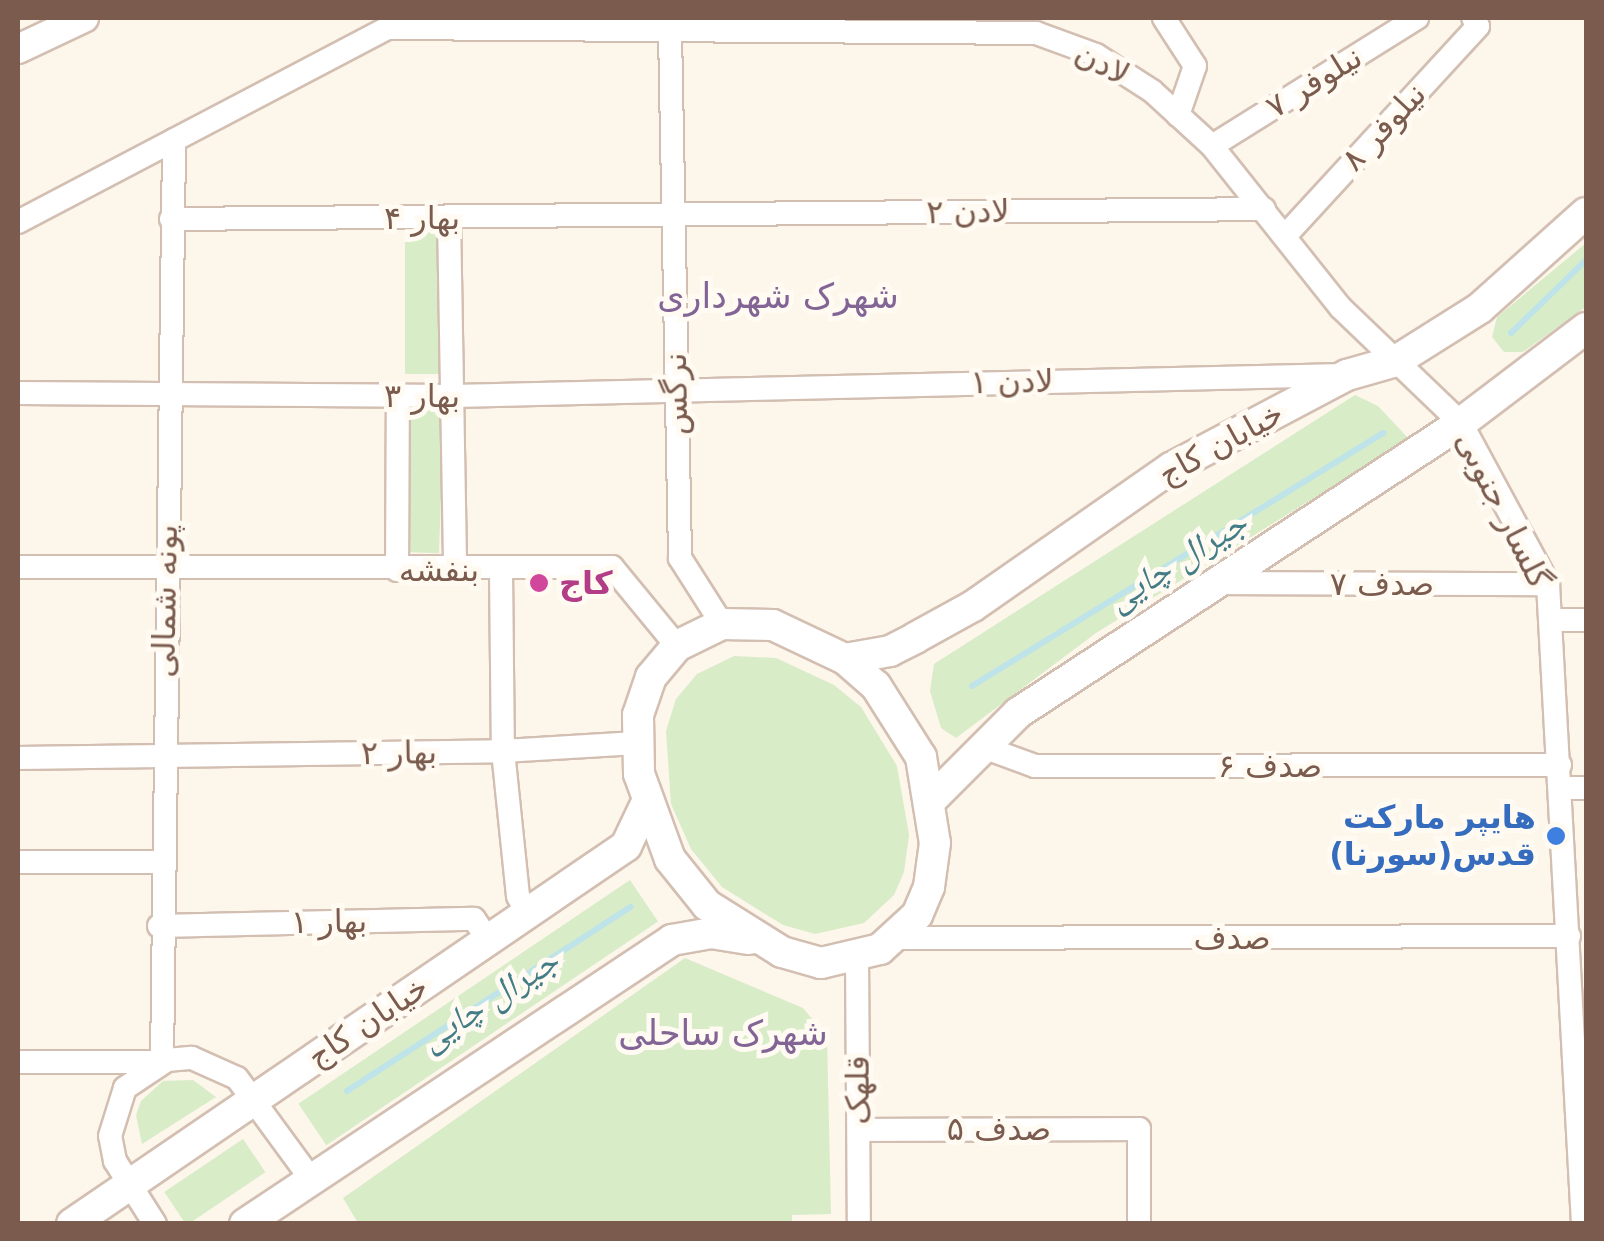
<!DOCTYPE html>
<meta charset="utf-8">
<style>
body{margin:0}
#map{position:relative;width:1604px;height:1241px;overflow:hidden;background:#fdf6eb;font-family:"DejaVu Sans","Noto Naskh Arabic",sans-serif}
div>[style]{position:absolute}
.green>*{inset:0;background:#d8ecc8;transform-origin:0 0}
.stream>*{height:6px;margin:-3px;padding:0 3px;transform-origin:3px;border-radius:3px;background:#bee3e8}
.roads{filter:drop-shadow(2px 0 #d3bfb2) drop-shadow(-2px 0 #d3bfb2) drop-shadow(0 2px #d3bfb2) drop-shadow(0 -2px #d3bfb2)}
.minor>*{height:22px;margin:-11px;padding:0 11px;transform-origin:11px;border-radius:11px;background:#fff}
.tertiary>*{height:28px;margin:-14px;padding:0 14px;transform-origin:14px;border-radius:14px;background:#fff}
.secondary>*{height:30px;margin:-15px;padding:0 15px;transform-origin:15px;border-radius:15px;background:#fff}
.dots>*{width:28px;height:28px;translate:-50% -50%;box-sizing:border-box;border:5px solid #fffaf2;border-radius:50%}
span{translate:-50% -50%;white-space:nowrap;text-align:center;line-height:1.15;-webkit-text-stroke:10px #fffaf2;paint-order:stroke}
.street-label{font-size:32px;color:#7a5b4d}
.hotel-label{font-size:32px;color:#b23c85;font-weight:700}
.left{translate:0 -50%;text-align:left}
.shop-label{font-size:32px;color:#366cbe;font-weight:700}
.right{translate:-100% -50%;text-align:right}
.neighbourhood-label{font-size:35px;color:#836595}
.water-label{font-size:35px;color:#427c86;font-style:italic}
.frame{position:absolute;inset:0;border:20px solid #7a5b4d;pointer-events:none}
</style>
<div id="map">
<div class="green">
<div style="left:405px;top:231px;width:34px;height:143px"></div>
<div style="clip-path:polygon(1586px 243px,1586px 307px,1523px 352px,1504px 352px,1492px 337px,1497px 317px)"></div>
<div style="clip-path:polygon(1355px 395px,1378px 406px,1409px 439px,1096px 633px,956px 738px,941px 728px,930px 691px,934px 664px)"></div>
<div style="left:409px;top:409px;width:35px;height:143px;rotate:2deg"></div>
<div style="clip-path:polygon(734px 656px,776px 658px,834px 685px,861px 707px,897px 766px,909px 835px,904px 872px,894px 895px,864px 923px,815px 934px,783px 925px,722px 887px,691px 849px,671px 804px,666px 731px,676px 699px,697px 674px)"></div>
<div style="left:630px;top:880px;width:50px;height:400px;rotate:56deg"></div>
<div style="clip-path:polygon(685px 958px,803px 1008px,827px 1037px,831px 1214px,792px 1215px,792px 1224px,358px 1223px,343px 1198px)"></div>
<div style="clip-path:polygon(193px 1080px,216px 1097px,142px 1144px,136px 1115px,141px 1101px,163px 1081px)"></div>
<div style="left:243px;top:1139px;width:40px;height:95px;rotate:56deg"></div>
</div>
<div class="stream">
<div style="left:1511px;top:333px;width:105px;rotate:-44.2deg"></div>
<div style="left:972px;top:686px;width:483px;rotate:-31.6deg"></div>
<div style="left:347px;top:1091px;width:338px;rotate:-33deg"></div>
</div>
<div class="roads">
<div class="minor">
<div style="left:1164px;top:18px;width:57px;rotate:57.1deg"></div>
<div style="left:1195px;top:66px;width:52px;rotate:109.1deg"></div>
<div style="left:388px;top:28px;width:648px;rotate:0.44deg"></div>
<div style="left:1036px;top:33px;width:64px;rotate:20.1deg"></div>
<div style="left:1096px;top:55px;width:67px;rotate:32.7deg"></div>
<div style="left:1152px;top:91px;width:81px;rotate:42.5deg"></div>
<div style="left:1212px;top:146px;width:207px;rotate:51.5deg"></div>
<div style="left:1341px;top:308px;width:166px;rotate:43.8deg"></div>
<div style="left:1461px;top:423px;width:183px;rotate:61.6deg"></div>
<div style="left:1548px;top:584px;width:641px;rotate:86.87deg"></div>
<div style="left:670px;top:31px;width:527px;rotate:88.91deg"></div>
<div style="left:680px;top:558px;width:78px;rotate:57.5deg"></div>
<div style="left:1212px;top:146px;width:242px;rotate:-32deg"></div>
<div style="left:449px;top:217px;width:353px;rotate:89deg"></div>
<div style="left:171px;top:219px;width:1093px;rotate:-0.52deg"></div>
<div style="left:18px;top:222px;width:430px;rotate:-27.7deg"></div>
<div style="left:1285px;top:236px;width:285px;rotate:-47.4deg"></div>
<div style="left:1478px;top:26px;width:9px;rotate:-122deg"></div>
<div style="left:18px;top:393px;width:436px;rotate:0.4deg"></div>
<div style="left:454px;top:396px;width:890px;rotate:-1.35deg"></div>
<div style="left:18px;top:567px;width:594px"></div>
<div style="left:612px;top:567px;width:102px;rotate:50.6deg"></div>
<div style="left:397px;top:570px;width:174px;rotate:-89.7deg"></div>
<div style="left:501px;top:570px;width:181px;rotate:89.4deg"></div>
<div style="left:503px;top:751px;width:146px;rotate:84.1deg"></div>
<div style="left:518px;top:896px;width:19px;rotate:62deg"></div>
<div style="left:1216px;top:583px;width:332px;rotate:0.2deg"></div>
<div style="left:1552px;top:620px;width:34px"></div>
<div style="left:983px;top:747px;width:55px;rotate:20.1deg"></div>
<div style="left:1035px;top:766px;width:525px;rotate:-0.11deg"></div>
<div style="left:18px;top:758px;width:485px;rotate:-0.8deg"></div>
<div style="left:503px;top:751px;width:134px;rotate:-3.4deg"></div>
<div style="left:1561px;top:788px;width:25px"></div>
<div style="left:18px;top:862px;width:142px"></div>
<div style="left:159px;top:926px;width:315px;rotate:-1.3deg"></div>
<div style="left:474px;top:919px;width:25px;rotate:56deg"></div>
<div style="left:896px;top:938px;width:673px;rotate:-0.17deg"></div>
<div style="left:857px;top:957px;width:267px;rotate:89.6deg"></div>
<div style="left:18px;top:1062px;width:144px"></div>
<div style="left:162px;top:1062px;width:922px;rotate:-89.25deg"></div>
<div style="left:859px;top:1130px;width:280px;rotate:-0.2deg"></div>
<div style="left:1139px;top:1129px;width:95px;rotate:90deg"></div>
<div style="left:155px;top:1224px;width:75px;rotate:-122.4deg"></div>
<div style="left:115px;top:1161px;width:25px;rotate:-101deg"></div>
<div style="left:110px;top:1136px;width:50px;rotate:-72.6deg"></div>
<div style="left:125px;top:1088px;width:50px;rotate:-33.7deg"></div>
<div style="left:167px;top:1060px;width:25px;rotate:-5deg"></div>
<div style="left:192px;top:1058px;width:49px;rotate:24deg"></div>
<div style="left:237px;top:1078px;width:125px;rotate:53.8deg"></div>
</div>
<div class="tertiary">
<div style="left:18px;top:49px;width:73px;rotate:-25.2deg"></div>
</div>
<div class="secondary">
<div style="left:722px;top:624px;width:51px;rotate:1.1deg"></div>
<div style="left:773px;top:625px;width:80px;rotate:25.3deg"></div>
<div style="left:845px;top:659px;width:41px;rotate:41.1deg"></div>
<div style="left:876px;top:686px;width:84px;rotate:57.6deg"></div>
<div style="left:921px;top:757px;width:87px;rotate:80.8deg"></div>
<div style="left:935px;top:843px;width:44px;rotate:97.8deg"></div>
<div style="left:929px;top:887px;width:30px;rotate:113deg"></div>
<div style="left:917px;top:915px;width:50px;rotate:137.4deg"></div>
<div style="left:880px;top:949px;width:61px;rotate:166.7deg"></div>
<div style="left:821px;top:963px;width:41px;rotate:-164.2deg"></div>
<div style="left:782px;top:952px;width:89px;rotate:-147.9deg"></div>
<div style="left:707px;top:905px;width:59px;rotate:-128.8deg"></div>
<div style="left:670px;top:859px;width:90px;rotate:-110deg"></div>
<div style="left:639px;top:774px;width:59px;rotate:-91deg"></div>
<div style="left:638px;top:715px;width:40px;rotate:-71.1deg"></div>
<div style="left:651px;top:677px;width:40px;rotate:-50deg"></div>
<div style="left:677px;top:646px;width:50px;rotate:-26.1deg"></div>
<div style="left:845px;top:659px;width:46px;rotate:-10.1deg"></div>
<div style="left:890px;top:651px;width:28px;rotate:-27deg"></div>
<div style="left:915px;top:638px;width:66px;rotate:-28.9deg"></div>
<div style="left:973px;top:606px;width:241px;rotate:-34.9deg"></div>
<div style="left:1171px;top:468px;width:199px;rotate:-27.9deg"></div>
<div style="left:1347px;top:375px;width:51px;rotate:-15.9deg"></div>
<div style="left:1396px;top:361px;width:99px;rotate:-32.2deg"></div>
<div style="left:1480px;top:308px;width:142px;rotate:-41.9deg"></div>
<div style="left:933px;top:798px;width:120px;rotate:-45deg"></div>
<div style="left:1018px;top:713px;width:529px;rotate:-33.21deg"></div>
<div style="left:1461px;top:423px;width:157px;rotate:-37.2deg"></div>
<div style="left:72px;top:1224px;width:671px;rotate:-34.31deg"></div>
<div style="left:626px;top:846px;width:47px;rotate:-64.5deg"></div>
<div style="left:245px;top:1224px;width:513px;rotate:-33.63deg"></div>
<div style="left:672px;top:940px;width:40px;rotate:-10deg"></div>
<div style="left:711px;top:933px;width:39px;rotate:9deg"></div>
</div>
</div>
<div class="dots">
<div style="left:539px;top:583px;background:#d1479c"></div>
<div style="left:1556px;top:836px;background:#3f7fe0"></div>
</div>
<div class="street-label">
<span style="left:1102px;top:64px;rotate:28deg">لادن</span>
<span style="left:1314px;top:82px;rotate:-32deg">نیلوفر ۷</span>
<span style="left:1384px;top:127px;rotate:-47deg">نیلوفر ۸</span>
<span style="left:968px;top:212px;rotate:-1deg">لادن ۲</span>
<span style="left:422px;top:218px">بهار ۴</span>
<span style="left:1012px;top:382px;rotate:-1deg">لادن ۱</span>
<span style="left:676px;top:394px;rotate:-91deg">نرگس</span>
<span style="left:422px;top:396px">بهار ۳</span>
<span style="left:1221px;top:444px;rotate:-29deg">خیابان کاج</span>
<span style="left:1503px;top:510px;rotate:63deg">گلسار جنوبی</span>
<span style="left:439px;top:570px">بنفشه</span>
<span style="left:1382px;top:584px">صدف ۷</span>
<span style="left:165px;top:601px;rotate:-89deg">پونه شمالی</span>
<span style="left:399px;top:753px;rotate:-1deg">بهار ۲</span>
<span style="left:1270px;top:766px">صدف ۶</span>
<span style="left:329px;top:922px;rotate:-1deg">بهار ۱</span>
<span style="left:1232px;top:938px">صدف</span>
<span style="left:368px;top:1022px;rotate:-34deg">خیابان کاج</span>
<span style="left:858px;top:1090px;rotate:-90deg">قلهک</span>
<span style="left:999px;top:1129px">صدف ۵</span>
</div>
<div class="hotel-label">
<span class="left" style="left:559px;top:583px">کاج</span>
</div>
<div class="shop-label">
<span class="right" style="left:1536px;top:836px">هایپر مارکت<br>قدس(سورنا)</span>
</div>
<div class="neighbourhood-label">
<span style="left:778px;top:296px">شهرک شهرداری</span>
<span style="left:723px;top:1033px">شهرک ساحلی</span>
</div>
<div class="water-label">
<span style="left:1177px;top:560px;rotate:-32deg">جیرال چایی</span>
<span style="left:489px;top:999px;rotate:-33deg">جیرال چایی</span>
</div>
<div class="frame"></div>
</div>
